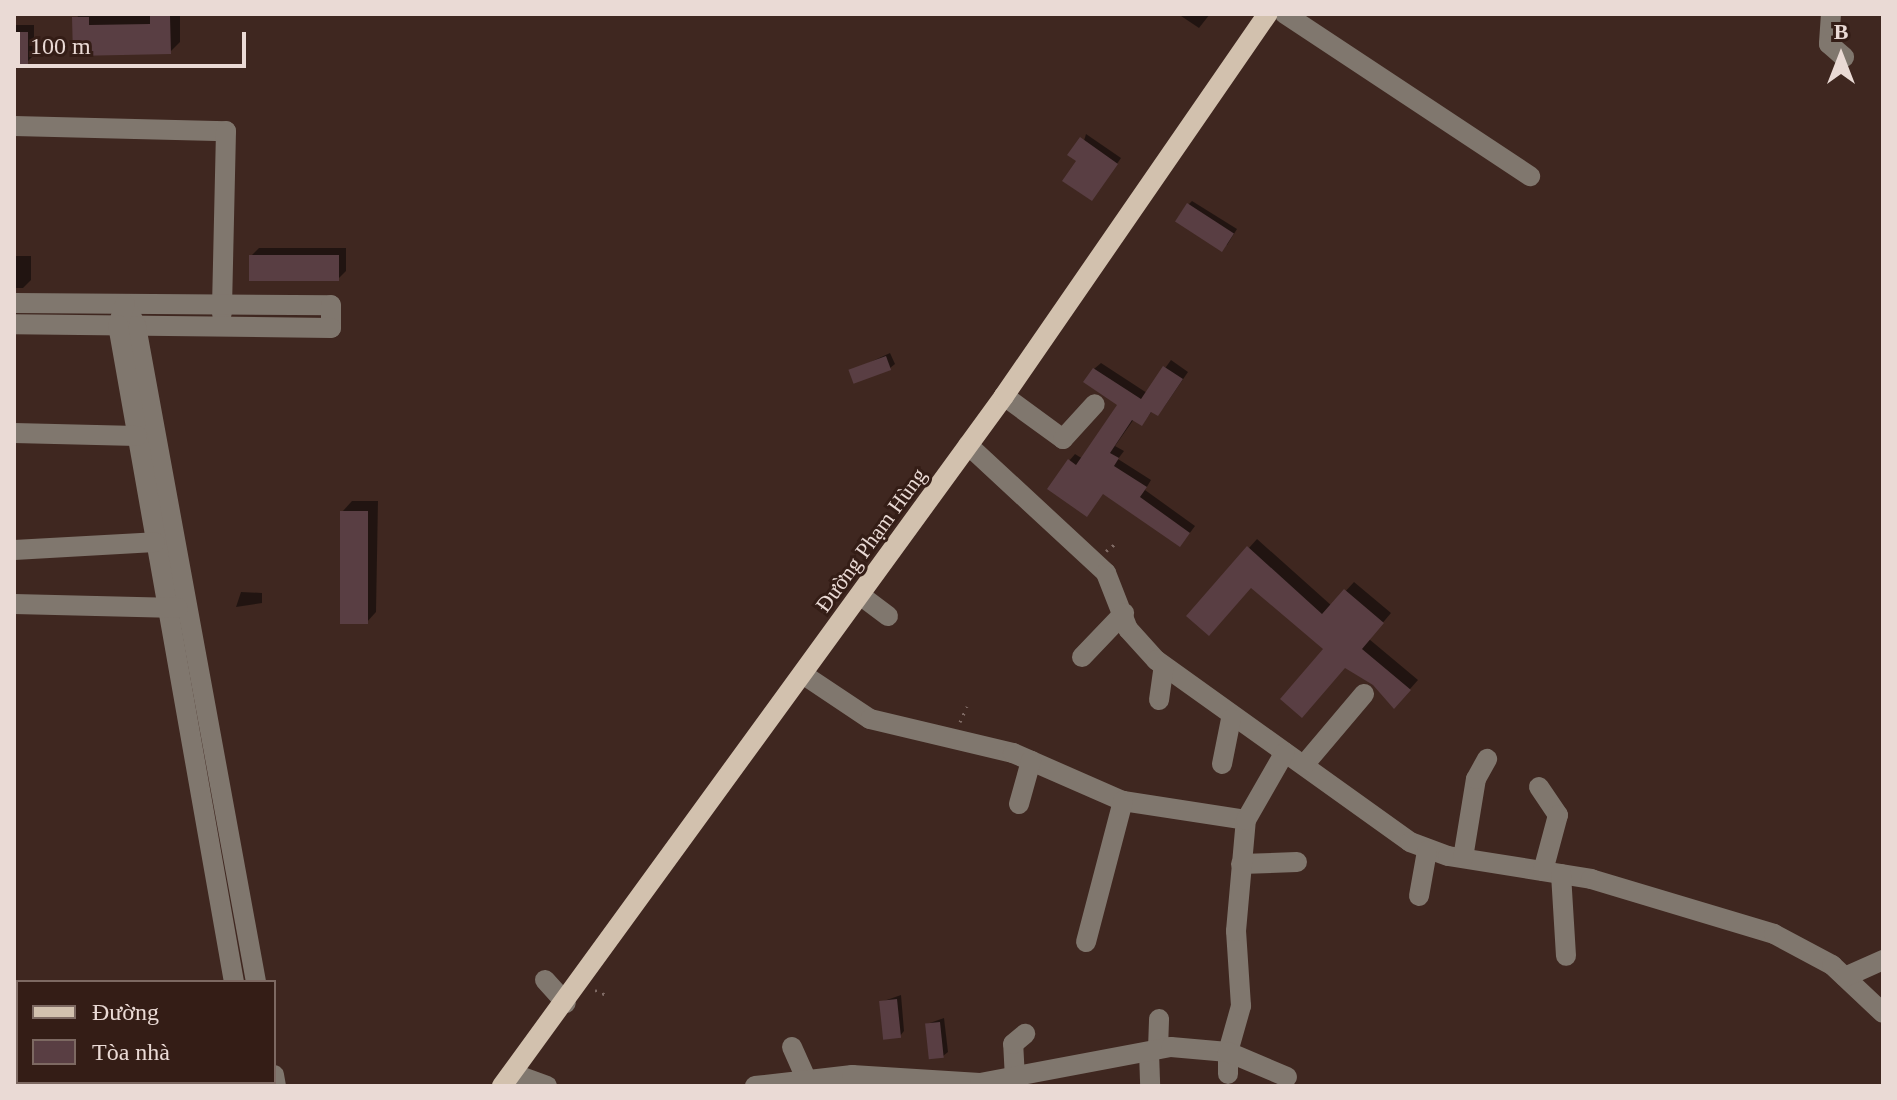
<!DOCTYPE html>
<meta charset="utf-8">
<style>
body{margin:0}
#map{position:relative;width:1897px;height:1100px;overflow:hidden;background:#3f2720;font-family:Georgia,serif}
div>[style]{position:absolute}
.shadow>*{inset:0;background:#0007}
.building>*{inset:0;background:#593e43;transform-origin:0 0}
.path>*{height:3px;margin-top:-1.5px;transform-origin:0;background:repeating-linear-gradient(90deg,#7f6a64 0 2px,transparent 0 8px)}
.minor>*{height:20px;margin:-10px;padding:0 10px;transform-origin:10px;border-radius:10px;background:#80776e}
.major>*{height:20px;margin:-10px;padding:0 10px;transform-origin:10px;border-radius:10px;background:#d2c1ae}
span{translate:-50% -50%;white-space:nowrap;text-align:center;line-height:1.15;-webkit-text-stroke:6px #341d16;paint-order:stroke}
.street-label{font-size:22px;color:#eadad5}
.frame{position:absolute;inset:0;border:16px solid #eadad5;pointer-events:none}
.legend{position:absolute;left:16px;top:980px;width:260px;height:104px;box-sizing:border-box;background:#341d16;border:2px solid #7d6962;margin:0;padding:10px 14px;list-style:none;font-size:24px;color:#eadad5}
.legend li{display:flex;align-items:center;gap:16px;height:40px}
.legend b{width:40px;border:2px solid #7d6962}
.north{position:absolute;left:1801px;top:16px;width:80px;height:80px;-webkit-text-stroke:6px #341d16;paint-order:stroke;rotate:0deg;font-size:22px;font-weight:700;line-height:32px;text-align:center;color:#eadad5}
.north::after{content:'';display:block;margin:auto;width:28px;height:36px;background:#eadad5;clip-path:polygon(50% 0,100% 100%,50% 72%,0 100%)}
.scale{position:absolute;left:16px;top:32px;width:230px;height:36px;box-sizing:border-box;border:4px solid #eadad5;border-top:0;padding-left:10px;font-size:24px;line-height:28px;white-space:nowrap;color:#eadad5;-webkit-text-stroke:6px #341d16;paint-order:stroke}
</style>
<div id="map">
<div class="shadow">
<div style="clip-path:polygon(78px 14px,180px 14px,180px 42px,170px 52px,74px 54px)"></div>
<div style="clip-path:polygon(1178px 14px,1210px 14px,1199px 28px)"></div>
<div style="clip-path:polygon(14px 25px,34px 25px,34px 55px,26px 63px,14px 63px)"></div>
<div style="clip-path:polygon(1086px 134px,1121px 158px,1096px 194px,1078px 161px)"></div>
<div style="clip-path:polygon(1192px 201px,1237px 229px,1227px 245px,1188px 205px)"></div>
<div style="clip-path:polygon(259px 248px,346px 248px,346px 271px,338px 279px,251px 256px)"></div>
<div style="clip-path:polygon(14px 256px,31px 256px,31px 280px,23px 288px,14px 288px)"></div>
<div style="clip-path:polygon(890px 353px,895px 364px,890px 368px,851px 371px)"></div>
<div style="clip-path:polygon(1171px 360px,1188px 372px,1164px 407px,1158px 414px,1153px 410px,1142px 424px,1134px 419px,1115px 446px,1124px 451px,1118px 459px,1151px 480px,1145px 490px,1195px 526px,1186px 538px,1104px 493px,1069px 461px,1075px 454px,1083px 459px,1120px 404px,1094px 369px,1101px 363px,1147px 393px)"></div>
<div style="clip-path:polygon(352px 501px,378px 501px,376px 612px,366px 623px,342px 512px)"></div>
<div style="clip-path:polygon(1257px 539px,1332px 606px,1354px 582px,1391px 613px,1369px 639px,1418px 680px,1402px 698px,1326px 649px,1252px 586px,1188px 616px)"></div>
<div style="clip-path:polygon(241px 592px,262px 593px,262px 603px,236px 607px)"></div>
<div style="clip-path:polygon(901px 995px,904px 1031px,900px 1036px,881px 1002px)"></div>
<div style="clip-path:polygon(944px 1018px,948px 1052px,943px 1056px,927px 1024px)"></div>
</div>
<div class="building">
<div style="clip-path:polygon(150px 16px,170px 16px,171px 54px,73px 56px,72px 17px,89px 17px,89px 25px,150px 24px)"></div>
<div style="left:14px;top:32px;width:14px;height:33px"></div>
<div style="clip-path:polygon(1080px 137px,1118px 164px,1092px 201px,1062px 181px,1076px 161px,1067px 155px)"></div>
<div style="left:1187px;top:203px;width:56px;height:22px;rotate:33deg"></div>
<div style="left:249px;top:255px;width:90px;height:26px"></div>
<div style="left:886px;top:356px;width:15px;height:40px;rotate:70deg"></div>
<div style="clip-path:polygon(1163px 366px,1183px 379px,1158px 416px,1151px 412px,1142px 426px,1132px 420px,1110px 453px,1119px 458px,1114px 466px,1147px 487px,1140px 497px,1190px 533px,1180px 547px,1103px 494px,1087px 517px,1047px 489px,1068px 459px,1076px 465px,1117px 405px,1083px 382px,1093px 368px,1141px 399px)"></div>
<div style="left:340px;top:511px;width:28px;height:113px"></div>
<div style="clip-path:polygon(1247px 546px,1322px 614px,1344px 589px,1384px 623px,1362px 649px,1411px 690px,1394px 709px,1373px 685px,1345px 668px,1302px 718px,1280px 699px,1323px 649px,1251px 588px,1209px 636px,1186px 616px)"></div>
<div style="left:897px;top:999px;width:39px;height:18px;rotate:84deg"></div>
<div style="left:940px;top:1022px;width:36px;height:15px;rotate:84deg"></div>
</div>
<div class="path">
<div style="left:1106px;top:551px;width:11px;rotate:-38deg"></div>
<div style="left:960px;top:722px;width:17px;rotate:-66deg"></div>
<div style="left:595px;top:990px;width:12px;rotate:24deg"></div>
</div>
<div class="minor">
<div style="left:1285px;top:14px;width:294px;rotate:33.5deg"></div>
<div style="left:1831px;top:14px;width:30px;rotate:94deg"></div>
<div style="left:1829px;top:44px;width:20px;rotate:41deg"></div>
<div style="left:14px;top:126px;width:212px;rotate:1.4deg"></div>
<div style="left:226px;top:131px;width:182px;rotate:91.3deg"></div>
<div style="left:14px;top:303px;width:317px;rotate:0.4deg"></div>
<div style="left:331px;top:305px;width:23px;rotate:90deg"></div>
<div style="left:331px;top:328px;width:317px;rotate:-179.3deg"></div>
<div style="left:125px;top:304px;width:25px;rotate:63deg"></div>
<div style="left:136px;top:326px;width:667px;rotate:79.63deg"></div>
<div style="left:125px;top:304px;width:22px;rotate:108deg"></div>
<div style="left:118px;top:325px;width:667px;rotate:79.99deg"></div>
<div style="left:1004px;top:396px;width:73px;rotate:36.1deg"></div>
<div style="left:1063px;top:439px;width:47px;rotate:-47.6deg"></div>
<div style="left:14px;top:433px;width:123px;rotate:1.4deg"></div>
<div style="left:968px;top:445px;width:188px;rotate:42.8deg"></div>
<div style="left:1106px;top:573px;width:60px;rotate:68.6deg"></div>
<div style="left:1128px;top:629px;width:42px;rotate:47.9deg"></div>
<div style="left:1156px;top:660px;width:312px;rotate:35.6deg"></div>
<div style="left:1410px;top:842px;width:40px;rotate:20.2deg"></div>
<div style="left:1448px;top:856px;width:145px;rotate:9.1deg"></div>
<div style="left:1591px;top:879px;width:191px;rotate:16.7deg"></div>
<div style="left:1774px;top:934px;width:66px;rotate:28.1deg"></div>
<div style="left:1832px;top:965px;width:70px;rotate:43.3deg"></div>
<div style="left:14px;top:550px;width:141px;rotate:-3.2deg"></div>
<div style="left:860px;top:595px;width:35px;rotate:37deg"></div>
<div style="left:14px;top:604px;width:164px;rotate:1.4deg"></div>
<div style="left:1082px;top:657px;width:61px;rotate:-46.3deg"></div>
<div style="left:804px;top:675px;width:79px;rotate:33.7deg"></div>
<div style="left:870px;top:719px;width:147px;rotate:13.4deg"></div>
<div style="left:1013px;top:753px;width:120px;rotate:23.6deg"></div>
<div style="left:1123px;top:801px;width:124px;rotate:8.8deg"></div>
<div style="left:1159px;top:700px;width:34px;rotate:-82deg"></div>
<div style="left:1222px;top:764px;width:46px;rotate:-78.7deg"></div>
<div style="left:1304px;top:765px;width:93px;rotate:-49.8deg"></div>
<div style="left:1539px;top:787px;width:34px;rotate:56deg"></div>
<div style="left:1558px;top:815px;width:58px;rotate:105deg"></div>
<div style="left:1019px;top:804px;width:45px;rotate:-74.4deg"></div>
<div style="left:1463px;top:858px;width:80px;rotate:-80.7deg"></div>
<div style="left:1476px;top:779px;width:23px;rotate:-61deg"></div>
<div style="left:1241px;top:864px;width:56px;rotate:-2deg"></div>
<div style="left:1561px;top:874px;width:82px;rotate:86.5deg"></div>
<div style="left:1419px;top:896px;width:46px;rotate:-79.9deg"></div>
<div style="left:1086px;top:942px;width:146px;rotate:-75.3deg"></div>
<div style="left:1845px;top:977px;width:42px;rotate:-24.1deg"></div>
<div style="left:545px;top:980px;width:31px;rotate:48deg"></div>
<div style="left:792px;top:1047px;width:36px;rotate:66deg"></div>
<div style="left:1158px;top:1049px;width:30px;rotate:-88deg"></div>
<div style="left:1149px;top:1052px;width:34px;rotate:88deg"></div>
<div style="left:514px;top:1074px;width:35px;rotate:20deg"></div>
<div style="left:1228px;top:1074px;width:22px;rotate:-90deg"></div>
<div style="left:1228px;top:1052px;width:48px;rotate:-74.2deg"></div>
<div style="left:1241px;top:1006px;width:75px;rotate:-93.8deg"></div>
<div style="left:1236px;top:931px;width:111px;rotate:-84.9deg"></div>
<div style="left:1246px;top:820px;width:78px;rotate:-60.2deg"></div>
<div style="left:274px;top:1075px;width:11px;rotate:80deg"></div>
<div style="left:1015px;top:1079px;width:35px;rotate:-93deg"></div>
<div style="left:1013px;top:1044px;width:16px;rotate:-40deg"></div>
<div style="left:252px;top:1082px;width:4px;rotate:76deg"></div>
<div style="left:755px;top:1086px;width:98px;rotate:-6.5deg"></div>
<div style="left:852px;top:1075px;width:128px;rotate:3.6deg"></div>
<div style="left:980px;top:1083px;width:194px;rotate:-10.7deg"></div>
<div style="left:1171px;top:1047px;width:57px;rotate:5deg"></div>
<div style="left:1228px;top:1052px;width:64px;rotate:23deg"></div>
</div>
<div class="major">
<div style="left:502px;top:1086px;width:853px;rotate:-53.96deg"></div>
<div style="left:1004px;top:396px;width:464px;rotate:-55.4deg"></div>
</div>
<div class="street-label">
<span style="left:871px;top:540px;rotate:-54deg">Đường Phạm Hùng</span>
</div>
<div class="frame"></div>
<ul class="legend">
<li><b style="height:10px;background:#d2c1ae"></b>Đường</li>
<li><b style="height:22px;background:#593e43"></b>Tòa nhà</li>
</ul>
<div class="north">B</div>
<div class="scale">100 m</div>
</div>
